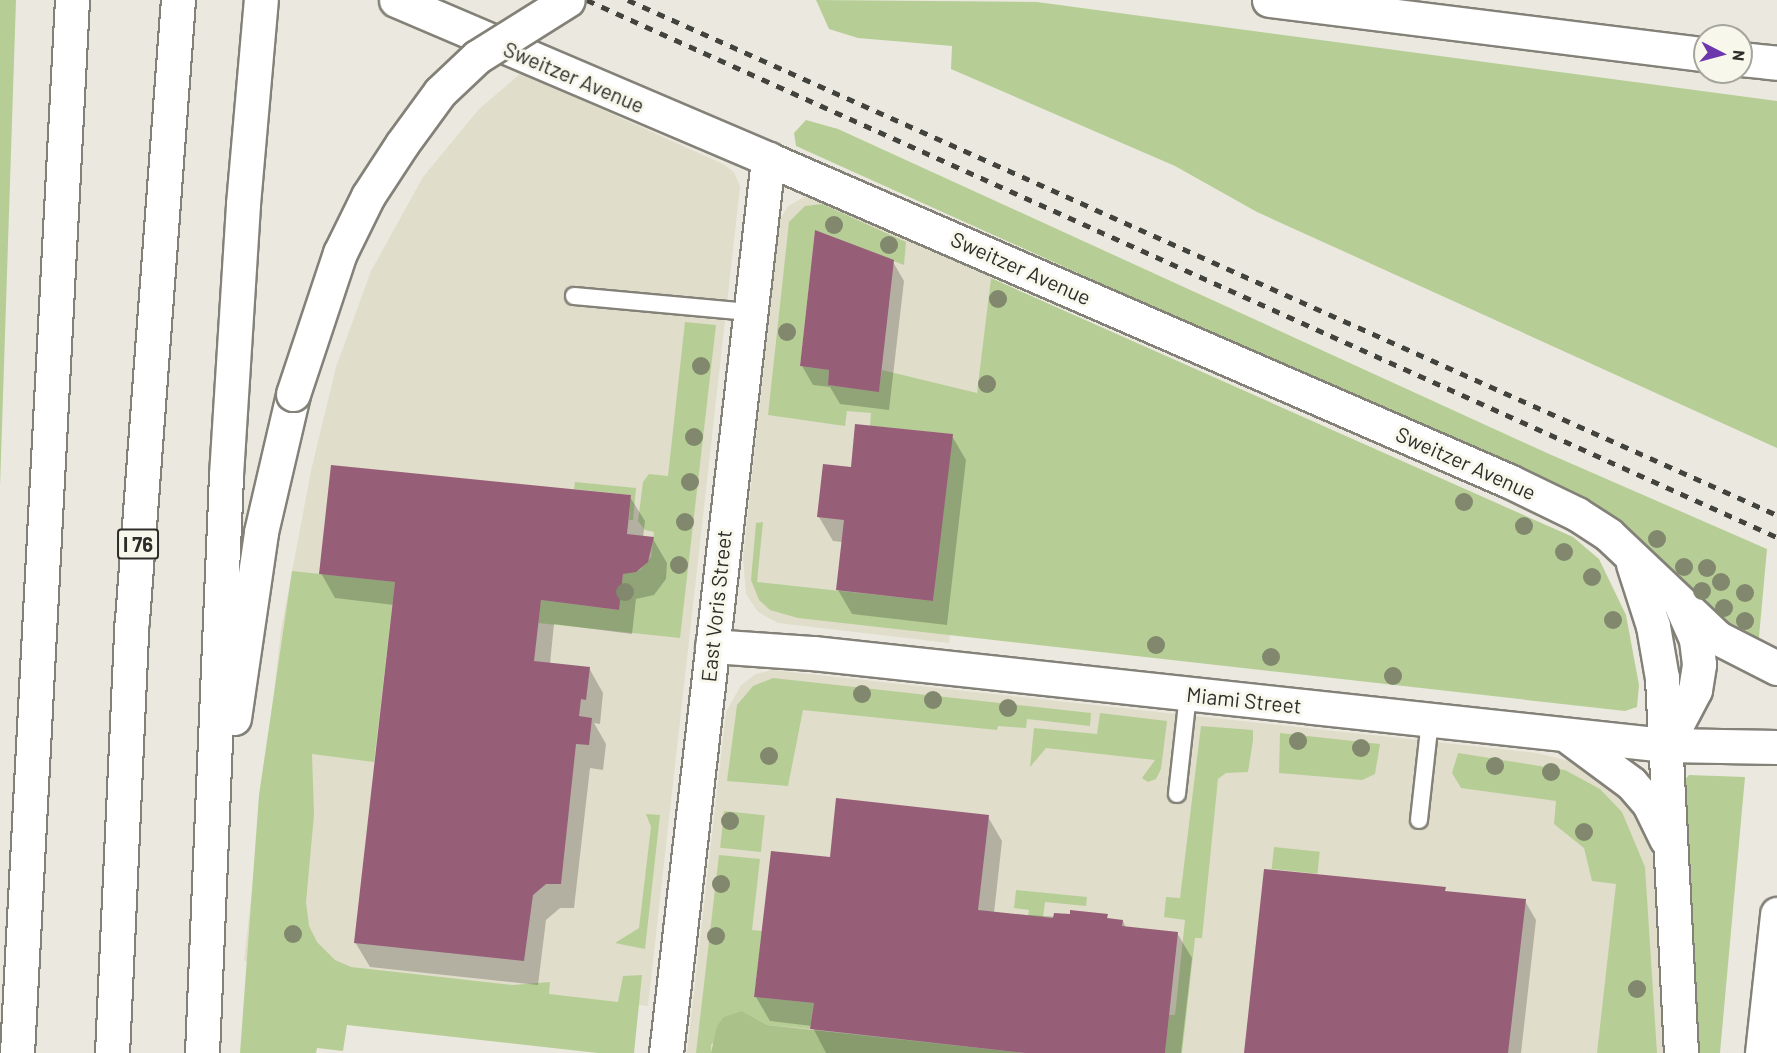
<!DOCTYPE html>
<style>
body{margin:0}
#map{position:relative;width:1777px;height:1053px;overflow:hidden;background:#ebe9df;font-family:Barlow,sans-serif}
div>[style]{position:absolute}
.built>*{inset:0;background:#e0ddcb}
.green>*{inset:0;background:#b6ce95;transform-origin:0 0}
.forest>*{inset:0;background:#aac289}
.shadow>*{inset:0;background:#0003}
.building>*{inset:0;background:#975e78}
.roads{filter:drop-shadow(2px 0 #838178) drop-shadow(-2px 0 #838178) drop-shadow(0 2px #838178) drop-shadow(0 -2px #838178)}
.lane>*{height:16px;margin:-8px;padding:0 8px;transform-origin:8px;border-radius:8px;background:#fff}
.street>*{height:33px;margin:-16.5px;padding:0 16.5px;transform-origin:16.5px;border-radius:16.5px;background:#fff}
.secondary>*{height:33px;margin:-16.5px;padding:0 16.5px;transform-origin:16.5px;border-radius:16.5px;background:#fff}
.highway>*{height:33px;margin:-16.5px;padding:0 16.5px;transform-origin:16.5px;border-radius:16.5px;background:#fff}
.rail>*{height:4.5px;margin-top:-2.25px;transform-origin:0;background:repeating-linear-gradient(90deg,#43433e 0 8px,transparent 0 16px)}
.bridges{filter:drop-shadow(2px 0 #838178) drop-shadow(-2px 0 #838178) drop-shadow(0 2px #838178) drop-shadow(0 -2px #838178)}
.highway-bridge>*{height:33px;margin:-16.5px;padding:0 16.5px;transform-origin:16.5px;border-radius:16.5px;background:#fff}
.trees>*{width:18px;height:18px;margin:-9px;border-radius:50%;background:#81886d}
span{translate:-50% -50%;white-space:nowrap;text-align:center;line-height:1.15;-webkit-text-stroke:6px #f8f7ec;paint-order:stroke}
.shield-label span{padding:2px 4px;background:#f8f7ec;border:2px solid;border-radius:4px;-webkit-text-stroke-width:0}
.shield-label{font-size:20px;color:#2c2c28;font-weight:700}
.street-label{font-size:21px;color:#2c2c28}
.north{position:absolute;left:1693px;top:24px;width:60px;height:60px;box-sizing:border-box;background:#f8f7ec;border:2px solid #a6a69e;border-radius:50%;rotate:96deg;font-size:16px;font-weight:700;line-height:24px;text-align:center;color:#2c2c28}
.north::after{content:'';display:block;margin:auto;width:21px;height:27px;background:#6d36ad;clip-path:polygon(50% 0,100% 100%,50% 72%,0 100%)}
</style>
<div id="map">
<div class="built">
<div style="clip-path:polygon(521px 73px,723px 164px,734px 172px,740px 187px,648px 1006px,244px 961px,281px 630px,311px 471px,336px 367px,371px 271px,423px 177px,479px 109px)"></div>
<div style="clip-path:polygon(810px 194px,992px 269px,949px 643px,778px 623px,758px 612px,746px 594px,743px 558px,780px 220px,788px 206px)"></div>
<div style="clip-path:polygon(772px 670px,1537px 753px,1573px 762px,1621px 795px,1635px 815px,1655px 861px,1667px 1053px,687px 1053px,726px 712px,741px 685px,756px 674px)"></div>
</div>
<div class="green">
<div style="clip-path:polygon(0 0,16px 0,0 487px)"></div>
<div style="clip-path:polygon(816px 0,1037px 2px,1777px 101px,1777px 448px,1257px 212px,1175px 166px,951px 69px,952px 46px,858px 38px,829px 29px)"></div>
<div style="clip-path:polygon(806px 120px,838px 129px,1547px 453px,1767px 549px,1758px 648px,1740px 639px,1677px 584px,1260px 355px,796px 146px,794px 133px)"></div>
<div style="clip-path:polygon(822px 204px,906px 242px,904px 265px,815px 230px,800px 366px,829px 370px,828px 385px,879px 391px,882px 370px,977px 393px,991px 278px,1573px 537px,1599px 559px,1626px 615px,1639px 685px,1637px 707px,1625px 711px,798px 618px,770px 610px,759px 600px,751px 580px,756px 523px,763px 522px,757px 582px,933px 601px,952px 434px,870px 426px,871px 413px,847px 411px,845px 426px,768px 415px,789px 222px,805px 206px)"></div>
<div style="clip-path:polygon(685px 322px,716px 325px,680px 638px,538px 623px,541px 600px,618px 610px,623px 574px,640px 570px,651px 557px,654px 532px,645px 530px,638px 521px,643px 482px,649px 474px,668px 476px)"></div>
<div style="clip-path:polygon(575px 482px,636px 488px,633px 520px,629px 520px,631px 495px,574px 489px)"></div>
<div style="clip-path:polygon(292px 571px,395px 582px,374px 762px,312px 754px,314px 815px,306px 902px,309px 926px,317px 942px,335px 960px,351px 967px,513px 985px,550px 982px,549px 994px,618px 1002px,623px 976px,642px 975px,634px 1053px,598px 1053px,347px 1025px,343px 1051px,317px 1048px,316px 1053px,240px 1053px,259px 795px)"></div>
<div style="clip-path:polygon(773px 678px,1091px 713px,1090px 726px,1027px 719px,1026px 728px,998px 726px,997px 730px,803px 710px,788px 786px,727px 781px,737px 705px,753px 686px)"></div>
<div style="clip-path:polygon(1100px 713px,1167px 721px,1161px 769px,1156px 779px,1148px 782px,1142px 778px,1155px 760px,1046px 748px,1030px 767px,1034px 728px,1097px 734px)"></div>
<div style="clip-path:polygon(1201px 726px,1253px 730px,1253px 740px,1248px 772px,1226px 773px,1218px 779px,1202px 938px,1195px 938px,1182px 1053px,1165px 1053px,1169px 1015px,1175px 1015px,1185px 920px,1164px 917px,1166px 897px,1180px 898px)"></div>
<div style="clip-path:polygon(1280px 733px,1380px 744px,1375px 774px,1362px 780px,1279px 773px)"></div>
<div style="clip-path:polygon(1458px 753px,1565px 770px,1600px 789px,1622px 812px,1645px 867px,1657px 1053px,1597px 1053px,1616px 884px,1592px 881px,1584px 848px,1554px 824px,1556px 801px,1461px 788px,1452px 773px)"></div>
<div style="clip-path:polygon(1689px 775px,1745px 777px,1720px 1053px,1694px 1053px,1682px 783px)"></div>
<div style="left:724px;top:811px;width:41px;height:37px;rotate:6deg"></div>
<div style="clip-path:polygon(646px 814px,660px 815px,645px 949px,615px 943px,639px 928px,651px 827px)"></div>
<div style="left:1274px;top:847px;width:46px;height:22px;rotate:6deg"></div>
<div style="clip-path:polygon(719px 855px,760px 859px,752px 930px,762px 931px,754px 997px,814px 1003px,810px 1029px,767px 1025px,742px 1011px,711px 1045px,711px 1053px,696px 1053px)"></div>
<div style="clip-path:polygon(1016px 890px,1087px 897px,1086px 906px,1045px 902px,1043px 917px,1028px 916px,1029px 910px,1014px 908px)"></div>
</div>
<div class="forest">
<div style="clip-path:polygon(742px 1011px,767px 1025px,1025px 1053px,711px 1053px,717px 1026px,724px 1017px)"></div>
</div>
<div class="shadow">
<div style="clip-path:polygon(893px 262px,904px 281px,889px 410px,840px 404px,830px 387px,813px 385px,802px 366px)"></div>
<div style="clip-path:polygon(952px 436px,966px 460px,947px 625px,852px 614px,838px 590px,843px 542px,833px 541px,819px 517px,852px 468px)"></div>
<div style="clip-path:polygon(630px 497px,645px 521px,643px 538px,653px 539px,667px 563px,666px 579px,654px 595px,636px 599px,632px 634px,554px 624px,550px 664px,589px 668px,603px 693px,600px 724px,594px 723px,606px 744px,603px 770px,590px 768px,574px 908px,560px 908px,546px 920px,538px 985px,370px 967px,355px 942px,394px 605px,335px 598px,321px 573px)"></div>
<div style="clip-path:polygon(988px 817px,1002px 841px,994px 913px,1123px 921px,1126px 928px,1177px 933px,1192px 958px,1181px 1053px,826px 1053px,812px 1026px,770px 1021px,756px 997px,831px 859px)"></div>
<div style="clip-path:polygon(1525px 901px,1536px 920px,1521px 1053px,1246px 1053px)"></div>
</div>
<div class="building">
<div style="clip-path:polygon(815px 230px,894px 260px,879px 392px,828px 385px,829px 370px,800px 366px)"></div>
<div style="clip-path:polygon(855px 424px,953px 434px,933px 601px,836px 590px,844px 520px,817px 517px,823px 464px,851px 467px)"></div>
<div style="clip-path:polygon(331px 465px,631px 495px,627px 534px,654px 537px,648px 562px,636px 572px,623px 574px,619px 610px,541px 600px,534px 661px,590px 667px,586px 700px,581px 699px,579px 716px,592px 718px,589px 745px,576px 744px,561px 884px,546px 884px,533px 895px,524px 961px,354px 943px,395px 582px,319px 574px)"></div>
<div style="clip-path:polygon(836px 798px,989px 815px,978px 910px,1053px 918px,1054px 913px,1070px 914px,1070px 910px,1108px 914px,1107px 918px,1123px 920px,1122px 926px,1178px 932px,1165px 1053px,1025px 1053px,810px 1029px,814px 1003px,754px 997px,771px 851px,830px 857px)"></div>
<div style="clip-path:polygon(1264px 869px,1446px 887px,1445px 891px,1526px 899px,1508px 1053px,1244px 1053px)"></div>
</div>
<div class="roads">
<div class="lane">
<div style="left:574px;top:296px;width:176px;rotate:5.2deg"></div>
<div style="left:1177px;top:794px;width:101px;rotate:-83.7deg"></div>
<div style="left:1419px;top:820px;width:101px;rotate:-83.7deg"></div>
</div>
<div class="street">
<div style="left:396px;top:0;width:405px;rotate:23.1deg"></div>
</div>
<div class="secondary">
<div style="left:1633px;top:564px;width:65px;rotate:72.1deg"></div>
<div style="left:1653px;top:626px;width:53px;rotate:80.2deg"></div>
<div style="left:1662px;top:678px;width:375px;rotate:87.1deg"></div>
<div style="left:712px;top:646px;width:101px;rotate:4deg"></div>
<div style="left:813px;top:653px;width:858px;rotate:6.16deg"></div>
<div style="left:1666px;top:745px;width:111px;rotate:1deg"></div>
<div style="left:1570px;top:738px;width:76px;rotate:36.4deg"></div>
<div style="left:1631px;top:783px;width:28px;rotate:49deg"></div>
<div style="left:1649px;top:804px;width:39px;rotate:64deg"></div>
<div style="left:1666px;top:745px;width:62px;rotate:-62.2deg"></div>
<div style="left:1695px;top:690px;width:26px;rotate:-81deg"></div>
<div style="left:1699px;top:664px;width:25px;rotate:-97deg"></div>
<div style="left:1696px;top:639px;width:34px;rotate:-114deg"></div>
<div style="left:666px;top:1053px;width:900px;rotate:-83.49deg"></div>
<div style="left:768px;top:159px;width:808px;rotate:23.49deg"></div>
<div style="left:1509px;top:481px;width:76px;rotate:25.9deg"></div>
<div style="left:1577px;top:514px;width:38px;rotate:33deg"></div>
<div style="left:1609px;top:535px;width:150px;rotate:43.4deg"></div>
<div style="left:1718px;top:638px;width:66px;rotate:27deg"></div>
<div style="left:1762px;top:1053px;width:140px;rotate:-83.8deg"></div>
</div>
<div class="highway">
<div style="left:1269px;top:0;width:439px;rotate:7.1deg"></div>
<div style="left:1741px;top:59px;width:36px;rotate:6deg"></div>
<div style="left:234px;top:718px;width:188px;rotate:-81.7deg"></div>
<div style="left:261px;top:532px;width:142px;rotate:-76.9deg"></div>
<div style="left:17px;top:1053px;width:1054px;rotate:-87.01deg"></div>
<div style="left:112px;top:1053px;width:433px;rotate:-87.4deg"></div>
<div style="left:132px;top:620px;width:622px;rotate:-85.76deg"></div>
<div style="left:202px;top:1053px;width:578px;rotate:-87.62deg"></div>
<div style="left:226px;top:475px;width:272px;rotate:-86.4deg"></div>
<div style="left:243px;top:204px;width:205px;rotate:-85deg"></div>
</div>
</div>
<div class="rail">
<div style="left:587px;top:0;width:1306px;rotate:24.29deg"></div>
<div style="left:628px;top:0;width:1259px;rotate:24.14deg"></div>
</div>
<div class="bridges">
<div class="highway-bridge">
<div style="left:293px;top:394px;width:149px;rotate:-71.6deg"></div>
<div style="left:340px;top:253px;width:64px;rotate:-63.8deg"></div>
<div style="left:368px;top:196px;width:62px;rotate:-56.8deg"></div>
<div style="left:402px;top:144px;width:64px;rotate:-53.8deg"></div>
<div style="left:440px;top:92px;width:51px;rotate:-43.4deg"></div>
<div style="left:477px;top:57px;width:107px;rotate:-32.1deg"></div>
</div>
</div>
<div class="trees">
<div style="left:834px;top:225px"></div>
<div style="left:889px;top:245px"></div>
<div style="left:998px;top:299px"></div>
<div style="left:787px;top:332px"></div>
<div style="left:701px;top:366px"></div>
<div style="left:987px;top:384px"></div>
<div style="left:694px;top:437px"></div>
<div style="left:690px;top:482px"></div>
<div style="left:1464px;top:502px"></div>
<div style="left:685px;top:522px"></div>
<div style="left:1524px;top:526px"></div>
<div style="left:1657px;top:539px"></div>
<div style="left:1564px;top:552px"></div>
<div style="left:679px;top:565px"></div>
<div style="left:1684px;top:567px"></div>
<div style="left:1707px;top:568px"></div>
<div style="left:1592px;top:577px"></div>
<div style="left:1721px;top:582px"></div>
<div style="left:1702px;top:591px"></div>
<div style="left:625px;top:592px"></div>
<div style="left:1745px;top:593px"></div>
<div style="left:1724px;top:608px"></div>
<div style="left:1613px;top:620px"></div>
<div style="left:1745px;top:621px"></div>
<div style="left:1156px;top:645px"></div>
<div style="left:1271px;top:657px"></div>
<div style="left:1393px;top:676px"></div>
<div style="left:862px;top:694px"></div>
<div style="left:933px;top:700px"></div>
<div style="left:1008px;top:708px"></div>
<div style="left:1298px;top:741px"></div>
<div style="left:1361px;top:748px"></div>
<div style="left:769px;top:756px"></div>
<div style="left:1495px;top:766px"></div>
<div style="left:1551px;top:772px"></div>
<div style="left:730px;top:821px"></div>
<div style="left:1584px;top:832px"></div>
<div style="left:721px;top:884px"></div>
<div style="left:293px;top:934px"></div>
<div style="left:716px;top:936px"></div>
<div style="left:1637px;top:989px"></div>
</div>
<div class="shield-label">
<span style="left:138px;top:544px">I 76</span>
</div>
<div class="street-label">
<span style="left:574px;top:77px;rotate:23deg">Sweitzer Avenue</span>
<span style="left:1021px;top:268px;rotate:24deg">Sweitzer Avenue</span>
<span style="left:1466px;top:463px;rotate:24deg">Sweitzer Avenue</span>
<span style="left:716px;top:606px;rotate:-84deg">East Voris Street</span>
<span style="left:1244px;top:700px;rotate:6deg">Miami Street</span>
</div>
<div class="north">N</div>
</div>
